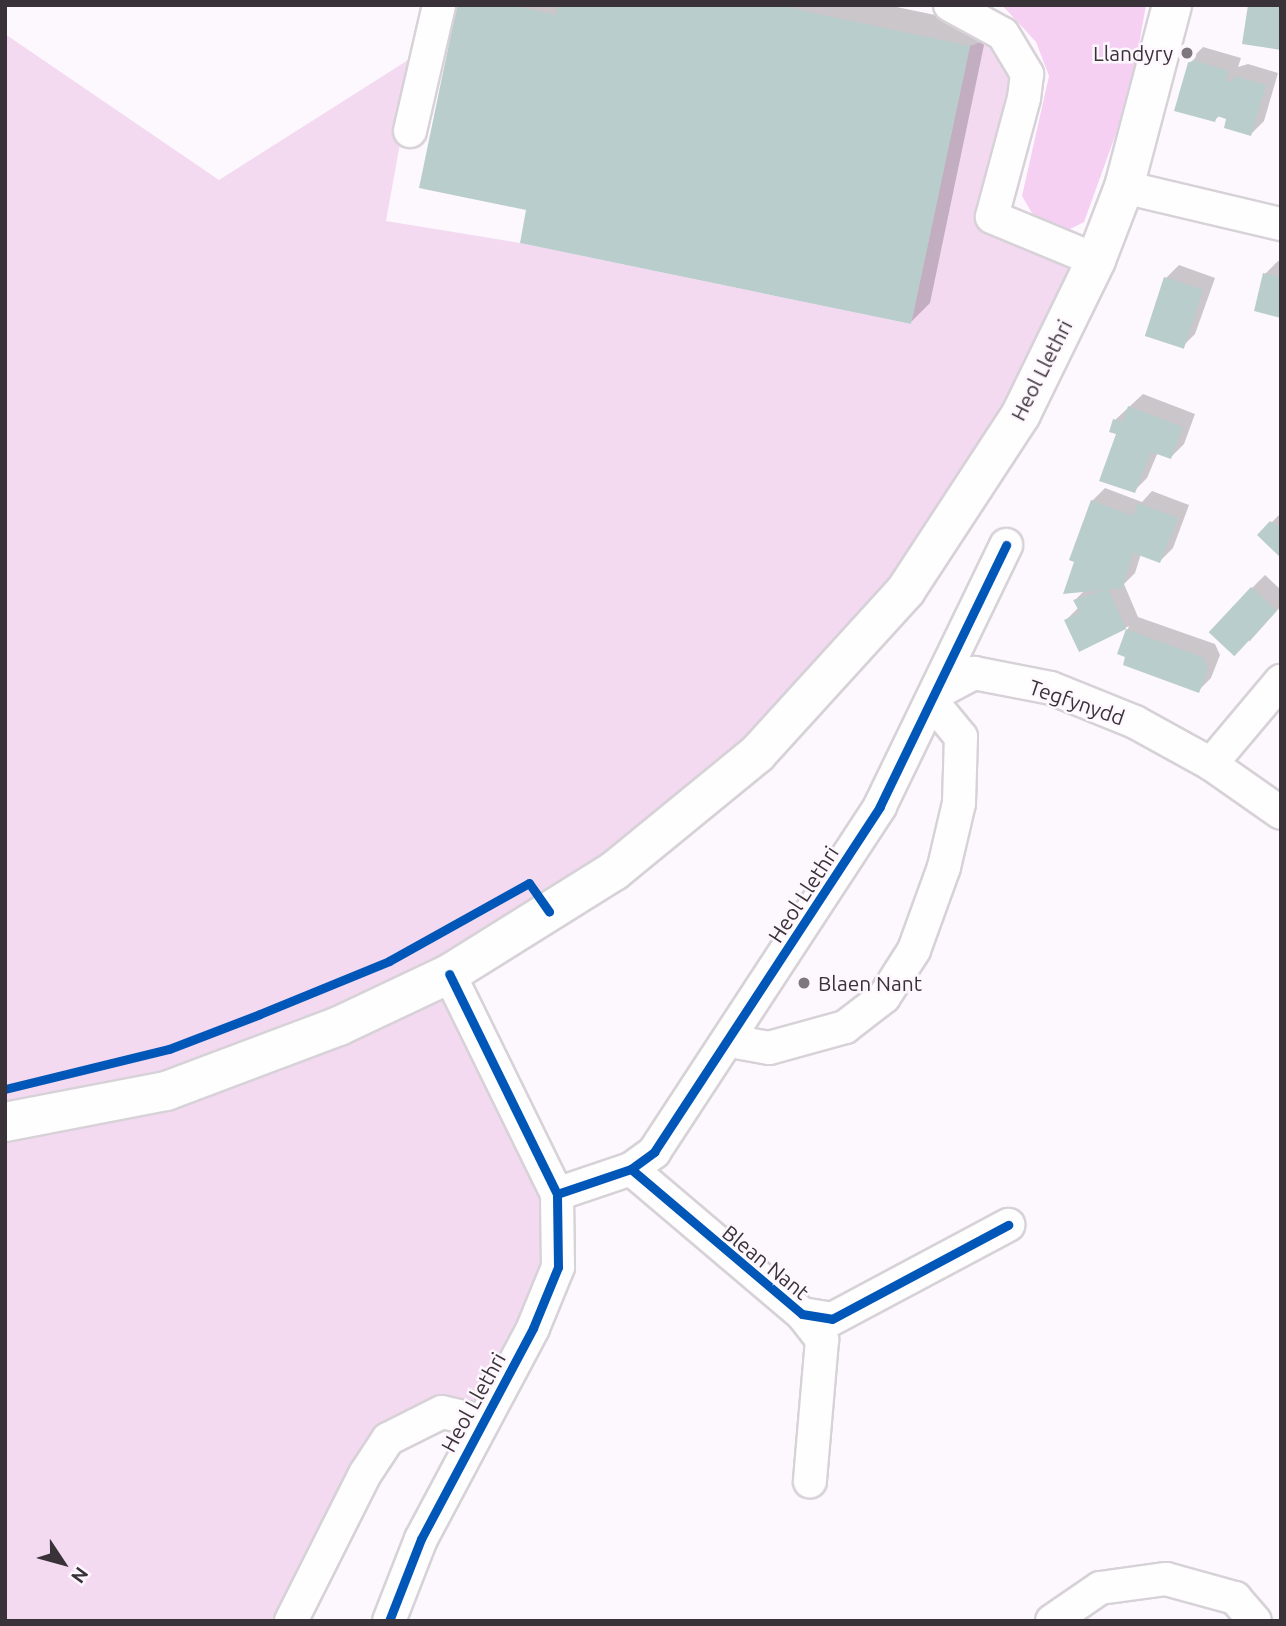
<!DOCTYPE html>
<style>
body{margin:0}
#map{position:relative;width:1286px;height:1626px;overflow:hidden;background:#fdf8fd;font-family:Ubuntu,sans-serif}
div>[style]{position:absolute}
.green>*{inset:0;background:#f3daf1}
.forest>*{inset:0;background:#f5d0f3}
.shadow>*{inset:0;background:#0003}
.building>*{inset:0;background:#b9cdcc;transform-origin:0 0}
.roads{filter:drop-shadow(2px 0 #d7d2d7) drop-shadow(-2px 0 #d7d2d7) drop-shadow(0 2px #d7d2d7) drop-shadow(0 -2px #d7d2d7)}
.minor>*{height:32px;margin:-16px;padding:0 16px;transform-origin:16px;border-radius:16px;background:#fffeff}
.major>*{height:38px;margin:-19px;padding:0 19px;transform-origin:19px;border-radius:19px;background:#fffeff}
.cycleway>*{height:9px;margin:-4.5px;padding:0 4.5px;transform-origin:4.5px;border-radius:4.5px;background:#0057b8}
.dots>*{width:19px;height:19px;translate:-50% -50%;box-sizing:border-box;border:4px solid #fef7fe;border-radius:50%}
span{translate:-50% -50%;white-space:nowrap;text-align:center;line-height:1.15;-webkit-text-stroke:5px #fef7fe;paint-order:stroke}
.poi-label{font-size:21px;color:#393339}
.right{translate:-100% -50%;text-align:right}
.left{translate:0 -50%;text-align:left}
.street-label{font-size:21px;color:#393339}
.frame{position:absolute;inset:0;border:7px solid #393339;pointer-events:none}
.north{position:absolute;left:28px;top:1528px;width:70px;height:70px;-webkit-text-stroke:5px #fef7fe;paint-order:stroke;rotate:126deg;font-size:19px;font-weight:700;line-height:28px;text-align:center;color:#393339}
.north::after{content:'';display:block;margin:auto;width:24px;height:32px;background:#393339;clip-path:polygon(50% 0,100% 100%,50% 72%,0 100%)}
</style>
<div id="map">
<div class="green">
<div style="clip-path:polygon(5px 34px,219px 180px,416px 55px,386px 221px,520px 243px,911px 324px,970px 46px,1003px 34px,1020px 57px,992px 217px,1096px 260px,1021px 415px,757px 754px,450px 974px,557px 1194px,558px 1267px,481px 1421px,388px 1439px,291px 1621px,5px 1621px)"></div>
</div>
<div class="forest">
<div style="clip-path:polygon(1002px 5px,1146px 5px,1130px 95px,1084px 222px,1066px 231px,1036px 220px,1022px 196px,1049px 76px,1036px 42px)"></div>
</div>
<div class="shadow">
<div style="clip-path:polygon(459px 5px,887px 5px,988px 26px,930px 303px,911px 322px,528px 209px)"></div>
<div style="clip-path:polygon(1203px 47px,1241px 58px,1238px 67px,1248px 64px,1278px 73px,1264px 121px,1251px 134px,1229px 118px,1220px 115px,1215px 120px,1190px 60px)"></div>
<div style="clip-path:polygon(1278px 261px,1281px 262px,1281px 316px,1265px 274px)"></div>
<div style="clip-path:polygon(1179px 265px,1215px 278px,1195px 334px,1182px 347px,1166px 278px)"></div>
<div style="clip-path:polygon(1143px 394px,1195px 414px,1184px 444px,1171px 457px,1158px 452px,1147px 478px,1134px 491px,1115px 420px)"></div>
<div style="clip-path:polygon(1105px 488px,1142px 502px,1152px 491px,1189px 505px,1173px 548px,1160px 561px,1141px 554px,1135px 573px,1124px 584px,1138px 617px,1215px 644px,1220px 655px,1211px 678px,1198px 691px,1119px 653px,1129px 626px,1080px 650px,1066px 620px,1079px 607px,1075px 600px,1085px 590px,1092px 501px)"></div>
<div style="clip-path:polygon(1281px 513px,1281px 555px,1271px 523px)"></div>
<div style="clip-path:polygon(1265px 575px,1281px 590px,1281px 606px,1249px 642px,1252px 588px)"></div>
</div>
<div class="building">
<div style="clip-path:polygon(457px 5px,511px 5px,556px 15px,558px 5px,776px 5px,970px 46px,911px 324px,520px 243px,526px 210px,419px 188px)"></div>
<div style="clip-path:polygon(1248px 5px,1281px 5px,1281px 50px,1242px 44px)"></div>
<div style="clip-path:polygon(1189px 59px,1229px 71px,1226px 80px,1232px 82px,1234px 76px,1266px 85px,1251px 136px,1224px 128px,1226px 119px,1217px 116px,1215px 122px,1174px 111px)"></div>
<div style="clip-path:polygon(1263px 273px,1281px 277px,1281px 318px,1254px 311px)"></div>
<div style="left:1164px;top:277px;width:41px;height:62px;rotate:18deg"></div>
<div style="clip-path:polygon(1128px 406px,1183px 427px,1171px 459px,1151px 452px,1135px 493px,1099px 481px,1116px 434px,1109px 432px,1113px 419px,1123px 422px)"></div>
<div style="clip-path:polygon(1091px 500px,1133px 516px,1138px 503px,1178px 518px,1160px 563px,1133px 553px,1122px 588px,1063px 594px,1074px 562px,1069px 560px)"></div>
<div style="clip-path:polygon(1270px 521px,1281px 528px,1281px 558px,1257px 535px)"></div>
<div style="left:1251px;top:587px;width:35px;height:62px;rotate:43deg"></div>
<div style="clip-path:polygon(1108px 589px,1126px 629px,1079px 652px,1064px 620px,1080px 613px,1073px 600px)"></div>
<div style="clip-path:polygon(1126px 629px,1202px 657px,1208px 669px,1199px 693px,1123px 665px,1125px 657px,1117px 654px)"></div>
</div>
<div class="roads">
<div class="minor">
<div style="left:950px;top:5px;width:60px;rotate:28.7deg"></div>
<div style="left:1003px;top:34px;width:47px;rotate:59deg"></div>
<div style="left:1027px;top:74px;width:24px;rotate:97deg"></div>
<div style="left:1024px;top:98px;width:123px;rotate:105.1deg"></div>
<div style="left:992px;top:217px;width:113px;rotate:22.5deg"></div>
<div style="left:410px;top:131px;width:129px;rotate:-77deg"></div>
<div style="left:1124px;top:187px;width:161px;rotate:13.3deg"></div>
<div style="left:938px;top:692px;width:41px;rotate:-27.8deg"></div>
<div style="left:974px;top:673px;width:78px;rotate:11deg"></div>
<div style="left:1051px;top:688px;width:91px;rotate:22deg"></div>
<div style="left:1135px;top:722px;width:87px;rotate:28.9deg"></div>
<div style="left:1211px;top:764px;width:85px;rotate:35deg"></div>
<div style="left:1211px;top:764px;width:109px;rotate:-49.9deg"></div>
<div style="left:730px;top:1041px;width:40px;rotate:10deg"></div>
<div style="left:769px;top:1048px;width:79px;rotate:-15.4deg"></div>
<div style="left:845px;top:1027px;width:49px;rotate:-37.6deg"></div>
<div style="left:884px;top:997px;width:56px;rotate:-57.4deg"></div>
<div style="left:914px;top:950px;width:88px;rotate:-70.1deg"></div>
<div style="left:944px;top:867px;width:66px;rotate:-76.8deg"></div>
<div style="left:959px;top:803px;width:66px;rotate:-88.3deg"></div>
<div style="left:961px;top:737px;width:44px;rotate:-129.5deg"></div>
<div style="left:631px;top:1169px;width:224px;rotate:40.3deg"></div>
<div style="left:802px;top:1314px;width:30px;rotate:9deg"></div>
<div style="left:832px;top:1319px;width:200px;rotate:-28.1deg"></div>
<div style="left:557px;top:1194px;width:78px;rotate:-18.7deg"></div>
<div style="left:631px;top:1169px;width:29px;rotate:-36deg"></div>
<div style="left:654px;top:1152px;width:413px;rotate:-56.8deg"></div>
<div style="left:880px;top:806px;width:290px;rotate:-64.2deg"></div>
<div style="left:802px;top:1314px;width:33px;rotate:52deg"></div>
<div style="left:822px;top:1340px;width:142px;rotate:94.9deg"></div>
<div style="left:291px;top:1621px;width:165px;rotate:-63.3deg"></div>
<div style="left:365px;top:1474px;width:42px;rotate:-56.7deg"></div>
<div style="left:388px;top:1439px;width:60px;rotate:-26.6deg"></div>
<div style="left:442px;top:1412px;width:40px;rotate:13deg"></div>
<div style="left:389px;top:1621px;width:88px;rotate:-68.7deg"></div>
<div style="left:421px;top:1539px;width:239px;rotate:-62deg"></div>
<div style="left:533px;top:1328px;width:66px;rotate:-67.7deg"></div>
<div style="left:558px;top:1267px;width:73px;rotate:-90.8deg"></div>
<div style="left:557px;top:1194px;width:245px;rotate:-116.1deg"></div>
<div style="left:1052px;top:1621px;width:58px;rotate:-34.5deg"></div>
<div style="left:1100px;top:1588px;width:67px;rotate:-7.8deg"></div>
<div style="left:1166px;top:1579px;width:72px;rotate:15.4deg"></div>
<div style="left:1235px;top:1598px;width:30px;rotate:49deg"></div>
</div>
<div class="major">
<div style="left:5px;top:1122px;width:164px;rotate:-10.9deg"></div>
<div style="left:166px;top:1091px;width:185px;rotate:-20.6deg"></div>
<div style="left:339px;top:1026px;width:122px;rotate:-25.3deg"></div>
<div style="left:449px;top:974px;width:195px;rotate:-32deg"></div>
<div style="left:614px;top:871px;width:185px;rotate:-39.3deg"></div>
<div style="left:757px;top:754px;width:222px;rotate:-47.7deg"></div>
<div style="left:906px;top:590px;width:210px;rotate:-56.8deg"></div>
<div style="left:1021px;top:414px;width:171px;rotate:-64deg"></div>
<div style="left:1096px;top:260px;width:78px;rotate:-69deg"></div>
<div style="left:1124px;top:187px;width:188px;rotate:-75.2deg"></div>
</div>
</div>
<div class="cycleway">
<div style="left:5px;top:1089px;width:169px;rotate:-13.7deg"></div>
<div style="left:169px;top:1049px;width:97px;rotate:-21deg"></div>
<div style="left:260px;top:1014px;width:139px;rotate:-22.3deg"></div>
<div style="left:389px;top:961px;width:160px;rotate:-29.1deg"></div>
<div style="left:529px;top:883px;width:35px;rotate:55deg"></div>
<div style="left:631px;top:1169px;width:224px;rotate:40.3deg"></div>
<div style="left:802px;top:1314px;width:30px;rotate:9deg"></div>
<div style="left:832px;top:1319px;width:200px;rotate:-28.1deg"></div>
<div style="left:557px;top:1194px;width:78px;rotate:-18.7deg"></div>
<div style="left:631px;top:1169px;width:29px;rotate:-36deg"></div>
<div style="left:654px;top:1152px;width:413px;rotate:-56.8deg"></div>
<div style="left:880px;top:806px;width:290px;rotate:-64.2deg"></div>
<div style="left:389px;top:1621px;width:88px;rotate:-68.7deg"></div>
<div style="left:421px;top:1539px;width:239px;rotate:-62deg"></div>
<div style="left:533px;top:1328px;width:66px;rotate:-67.7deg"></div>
<div style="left:558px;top:1267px;width:73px;rotate:-90.8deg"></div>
<div style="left:557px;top:1194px;width:245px;rotate:-116.1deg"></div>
</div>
<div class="dots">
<div style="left:1187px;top:53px;background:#7e787e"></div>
<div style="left:804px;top:983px;background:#7e787e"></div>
</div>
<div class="poi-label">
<span class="right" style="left:1173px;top:53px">Llandyry</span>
<span class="left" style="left:818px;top:983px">Blaen Nant</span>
</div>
<div class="street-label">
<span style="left:1041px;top:370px;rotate:-63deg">Heol Llethri</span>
<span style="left:1077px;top:702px;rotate:19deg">Tegfynydd</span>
<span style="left:803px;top:894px;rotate:-57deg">Heol Llethri</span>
<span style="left:766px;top:1262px;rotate:39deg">Blean Nant</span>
<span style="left:473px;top:1402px;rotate:-61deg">Heol Llethri</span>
</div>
<div class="frame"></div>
<div class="north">N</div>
</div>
